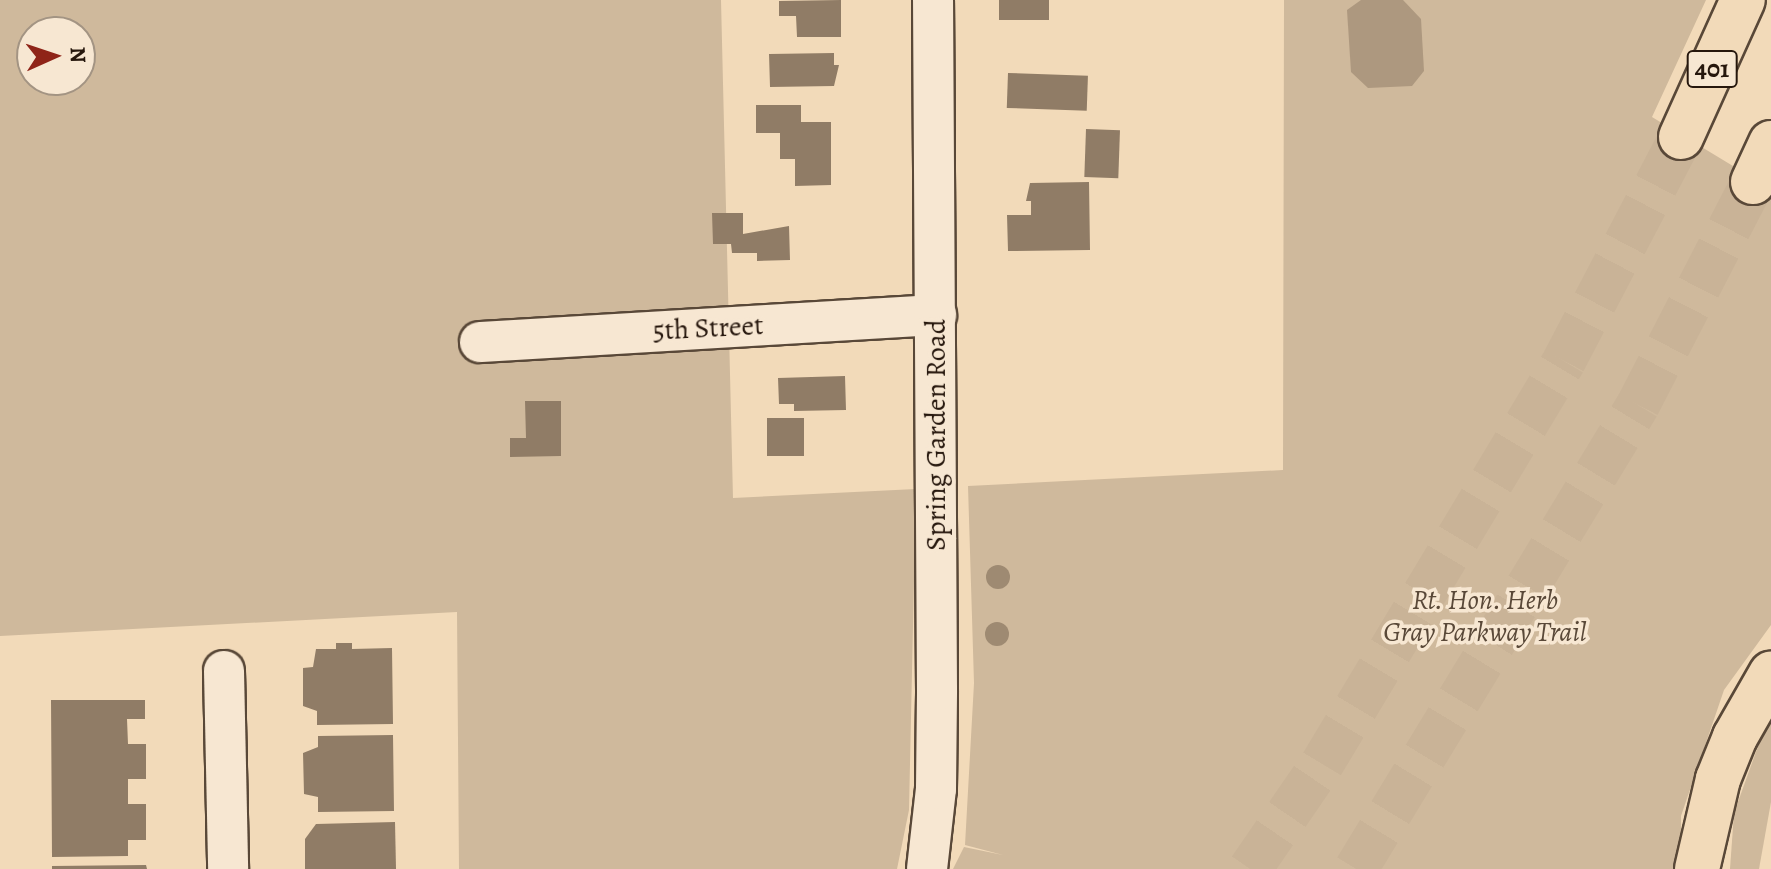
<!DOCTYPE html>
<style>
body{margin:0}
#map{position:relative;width:1771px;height:869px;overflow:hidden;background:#f2dab9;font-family:Alegreya,serif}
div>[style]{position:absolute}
.green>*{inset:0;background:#cfb99c}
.water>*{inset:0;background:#ad987f}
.building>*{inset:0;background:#907c66;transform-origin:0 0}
.highway-tunnel>*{height:44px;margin-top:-22px;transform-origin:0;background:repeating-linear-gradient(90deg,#c9b397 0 44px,transparent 0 66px)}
.roads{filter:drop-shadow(2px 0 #594838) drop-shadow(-2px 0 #594838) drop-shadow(0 2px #594838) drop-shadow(0 -2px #594838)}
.minor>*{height:40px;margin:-20px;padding:0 20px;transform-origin:20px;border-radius:20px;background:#f7e7d2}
.highway>*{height:44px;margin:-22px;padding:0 22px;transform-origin:22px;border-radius:22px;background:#f2dab9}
.trees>*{width:24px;height:24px;margin:-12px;border-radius:50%;background:#9e8a72}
span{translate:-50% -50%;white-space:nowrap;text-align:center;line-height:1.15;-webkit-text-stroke:7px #f7e7d2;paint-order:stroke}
.shield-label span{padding:2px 6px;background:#f7e7d2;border:2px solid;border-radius:6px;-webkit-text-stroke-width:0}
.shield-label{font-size:26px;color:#26170d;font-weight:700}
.street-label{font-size:28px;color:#26170d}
.park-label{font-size:28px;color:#594838;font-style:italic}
.north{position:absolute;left:16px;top:16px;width:80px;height:80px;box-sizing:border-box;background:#f7e7d2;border:2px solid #a39483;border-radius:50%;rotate:87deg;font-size:22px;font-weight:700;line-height:32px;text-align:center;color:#26170d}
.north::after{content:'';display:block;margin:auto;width:28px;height:36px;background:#8f2418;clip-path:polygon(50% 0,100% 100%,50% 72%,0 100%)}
</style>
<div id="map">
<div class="green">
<div style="clip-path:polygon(evenodd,0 0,721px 0,733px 498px,916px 489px,909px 810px,897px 869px,459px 869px,457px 612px,0 636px,0 0,32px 32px,80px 32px,80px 80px,32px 80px,32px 32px)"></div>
<div style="clip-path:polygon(1284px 0,1706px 0,1652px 117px,1771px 189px,1771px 625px,1724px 690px,1681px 816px,1681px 869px,953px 869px,964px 847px,1003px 855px,965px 845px,974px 683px,968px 486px,1283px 470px)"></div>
<div style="clip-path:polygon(1771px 710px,1771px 802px,1759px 869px,1730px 869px,1734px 813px)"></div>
</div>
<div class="water">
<div style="clip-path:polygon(1361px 0,1403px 0,1421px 19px,1424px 71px,1412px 86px,1368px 88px,1351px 72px,1347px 10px)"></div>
</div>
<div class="building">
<div style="clip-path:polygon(841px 0,841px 37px,797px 37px,796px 16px,779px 16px,779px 1px)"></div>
<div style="left:999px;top:0;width:50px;height:20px"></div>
<div style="clip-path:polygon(834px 53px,834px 65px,839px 65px,834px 86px,770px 87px,769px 54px)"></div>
<div style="left:1008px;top:73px;width:80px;height:35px;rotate:2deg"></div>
<div style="clip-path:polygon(756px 105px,801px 105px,801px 122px,831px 122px,831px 185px,795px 186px,795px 159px,780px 159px,780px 133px,756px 133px)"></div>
<div style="left:1086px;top:129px;width:34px;height:48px;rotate:2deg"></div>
<div style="clip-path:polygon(1089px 182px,1090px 250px,1008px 251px,1007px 215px,1031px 215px,1031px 201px,1026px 201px,1030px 183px)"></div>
<div style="clip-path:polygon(712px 213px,743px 213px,743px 234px,789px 226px,790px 260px,757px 261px,757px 253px,732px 253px,731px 244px,713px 244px)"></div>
<div style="clip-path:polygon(845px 376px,846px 410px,794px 411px,794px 404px,779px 404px,778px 378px)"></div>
<div style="clip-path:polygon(525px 401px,561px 401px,561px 456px,510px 457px,510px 438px,526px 438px)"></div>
<div style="left:767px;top:418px;width:37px;height:38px"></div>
<div style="clip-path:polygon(336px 643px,352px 643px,352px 649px,392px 648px,393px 724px,317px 725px,317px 711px,303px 706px,303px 668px,313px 667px,316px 649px,336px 649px)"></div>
<div style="clip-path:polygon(51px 700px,145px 700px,145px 719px,127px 719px,128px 744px,146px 744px,146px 779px,128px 779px,128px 804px,146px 804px,146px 840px,128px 840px,128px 856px,52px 857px)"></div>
<div style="clip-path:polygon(393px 735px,394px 811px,318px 812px,318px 797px,304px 794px,303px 753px,318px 747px,318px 736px)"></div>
<div style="clip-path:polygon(395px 822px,396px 869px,305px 869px,305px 839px,316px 824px)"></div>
<div style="clip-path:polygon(146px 865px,147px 869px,52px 869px,52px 866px)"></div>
</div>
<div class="highway-tunnel">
<div style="left:1250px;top:869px;width:127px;rotate:-55.6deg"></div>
<div style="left:1322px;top:764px;width:470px;rotate:-59deg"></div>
<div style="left:1564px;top:361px;width:253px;rotate:-62.4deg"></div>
<div style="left:1356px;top:869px;width:543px;rotate:-58.71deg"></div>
<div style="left:1638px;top:405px;width:251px;rotate:-62.7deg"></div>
</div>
<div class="roads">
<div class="minor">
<div style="left:480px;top:342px;width:457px;rotate:-3.4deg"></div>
<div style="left:224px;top:671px;width:198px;rotate:88.8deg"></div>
<div style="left:927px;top:869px;width:81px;rotate:-83.6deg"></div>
<div style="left:936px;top:789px;width:99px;rotate:-89.4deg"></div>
<div style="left:937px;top:690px;width:690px;rotate:-90.33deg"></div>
</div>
<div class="highway">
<div style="left:1681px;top:137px;width:150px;rotate:-65.7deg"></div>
<div style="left:1753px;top:182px;width:43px;rotate:-65.2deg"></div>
<div style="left:1697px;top:869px;width:92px;rotate:-76.9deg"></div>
<div style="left:1718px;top:779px;width:45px;rotate:-68deg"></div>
<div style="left:1735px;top:737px;width:73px;rotate:-60.3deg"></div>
</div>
</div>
<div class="trees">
<div style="left:998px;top:577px"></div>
<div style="left:997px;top:634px"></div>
</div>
<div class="shield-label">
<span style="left:1712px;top:69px">401</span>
</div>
<div class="street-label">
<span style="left:708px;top:328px;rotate:-3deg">5th Street</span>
<span style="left:936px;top:435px;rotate:-90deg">Spring Garden Road</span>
</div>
<div class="park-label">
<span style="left:1485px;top:616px">Rt. Hon. Herb<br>Gray Parkway Trail</span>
</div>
<div class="north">N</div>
</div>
